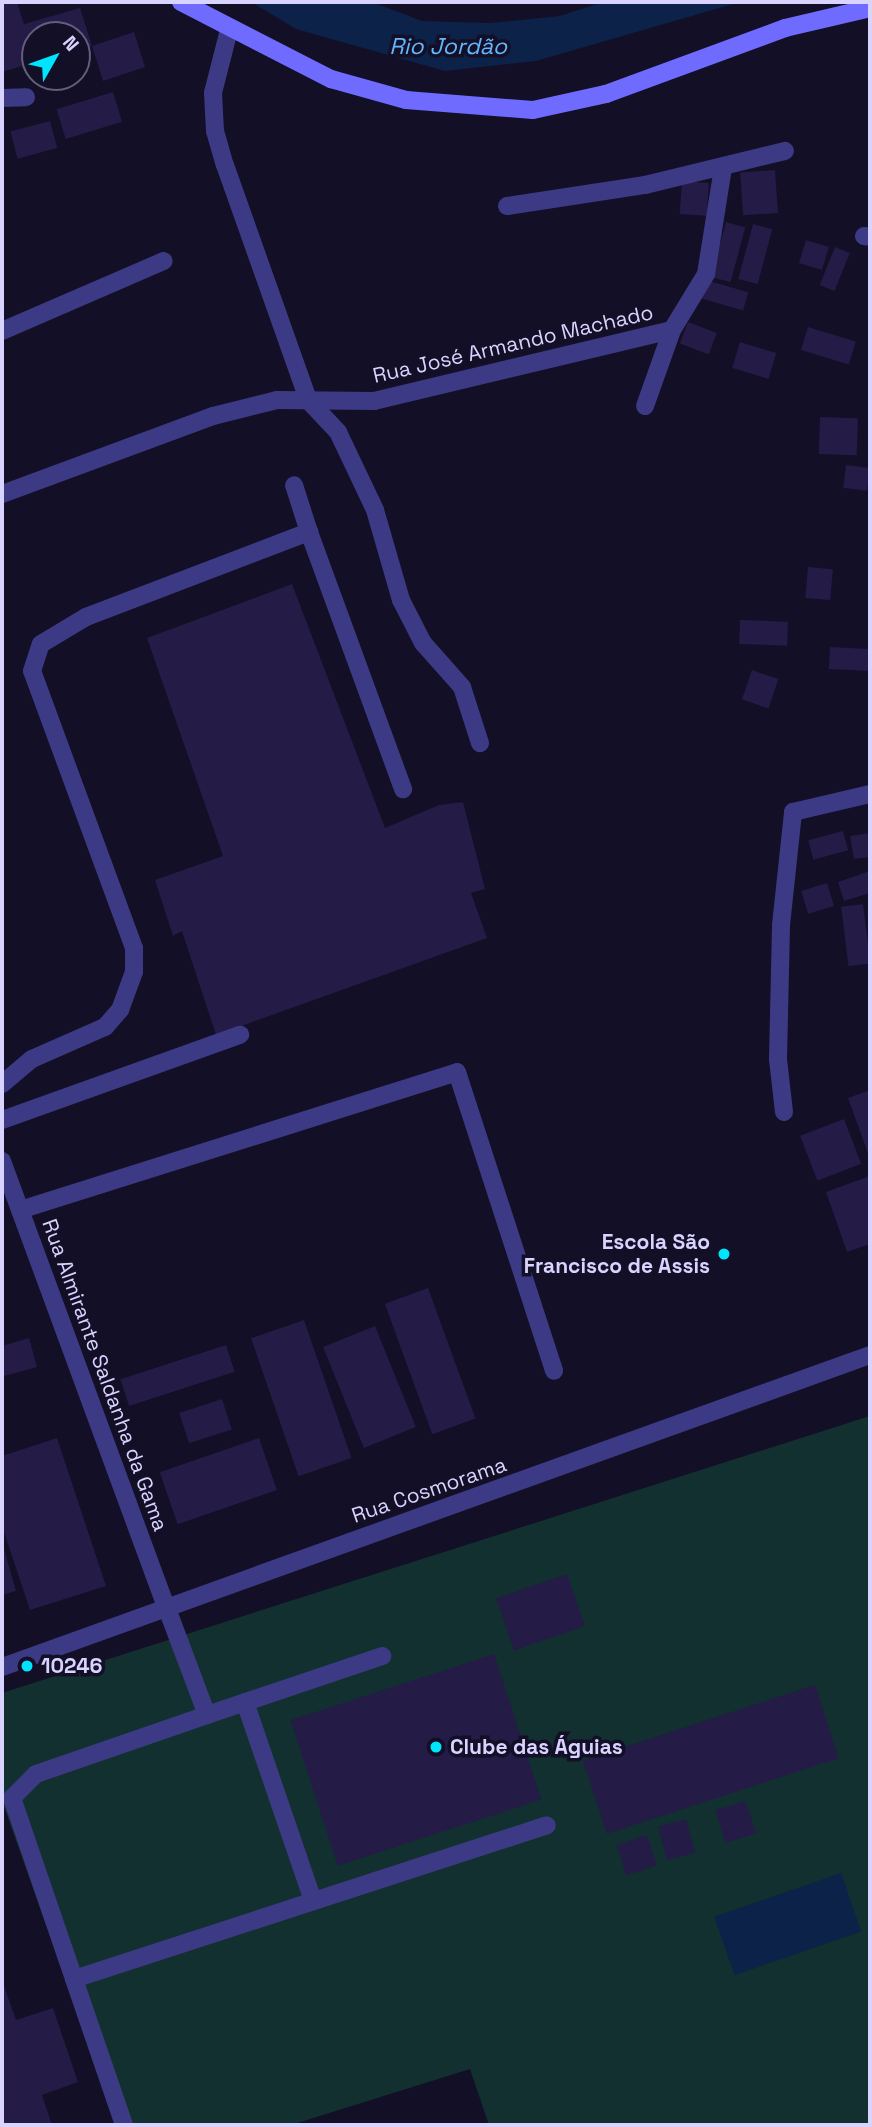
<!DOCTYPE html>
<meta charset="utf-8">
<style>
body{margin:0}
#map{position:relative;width:872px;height:2127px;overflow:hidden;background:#130f26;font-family:"Space Grotesk",sans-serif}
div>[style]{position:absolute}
.green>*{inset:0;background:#12302f}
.water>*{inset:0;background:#0c2248;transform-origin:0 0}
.building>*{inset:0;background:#241b47;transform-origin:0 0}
.lane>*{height:18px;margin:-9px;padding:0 9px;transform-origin:9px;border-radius:9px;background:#3d3a85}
.street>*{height:18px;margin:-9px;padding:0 9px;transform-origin:9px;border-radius:9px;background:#3d3a85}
.secondary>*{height:18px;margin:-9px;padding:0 9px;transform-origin:9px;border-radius:9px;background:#6f6bff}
.dots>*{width:19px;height:19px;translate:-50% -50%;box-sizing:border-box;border:4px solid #130f26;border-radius:50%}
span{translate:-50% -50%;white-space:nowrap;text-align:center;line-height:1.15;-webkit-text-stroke:7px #130f26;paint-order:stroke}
.street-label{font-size:21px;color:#d9d4ff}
.poi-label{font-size:21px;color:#d9d4ff;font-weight:700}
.right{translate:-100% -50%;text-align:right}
.left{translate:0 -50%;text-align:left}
.water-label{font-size:23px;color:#62b6ff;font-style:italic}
.frame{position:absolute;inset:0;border:4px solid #d9d4ff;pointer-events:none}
.north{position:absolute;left:21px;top:21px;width:70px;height:70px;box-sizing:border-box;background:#130f26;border:2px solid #625e7d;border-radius:50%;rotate:50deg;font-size:19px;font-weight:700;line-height:28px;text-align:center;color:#d9d4ff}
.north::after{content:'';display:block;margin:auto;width:24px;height:32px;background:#00e5ff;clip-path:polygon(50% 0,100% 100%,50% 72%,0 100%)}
</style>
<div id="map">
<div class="green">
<div style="clip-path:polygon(870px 1416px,870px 2125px,489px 2125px,470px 2069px,291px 2125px,117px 2125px,2px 1801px,2px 1693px)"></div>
</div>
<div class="water">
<div style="clip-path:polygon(251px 2px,372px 2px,422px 21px,490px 23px,560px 16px,603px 2px,740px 2px,536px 61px,445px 71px,296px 29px)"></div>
<div style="left:841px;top:1873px;width:62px;height:134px;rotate:71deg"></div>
</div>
<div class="building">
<div style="clip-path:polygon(2px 2px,17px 2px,24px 24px,80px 8px,92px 46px,134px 32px,145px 67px,103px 81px,92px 46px,77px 50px,77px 35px,35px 35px,35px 62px,2px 72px)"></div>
<div style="left:113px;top:92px;width:31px;height:59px;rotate:73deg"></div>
<div style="left:50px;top:121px;width:28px;height:41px;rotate:75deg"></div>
<div style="left:775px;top:170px;width:43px;height:35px;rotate:86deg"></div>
<div style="left:682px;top:181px;width:27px;height:33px;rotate:4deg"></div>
<div style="left:726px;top:222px;width:20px;height:57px;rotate:15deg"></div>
<div style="left:753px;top:224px;width:20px;height:57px;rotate:15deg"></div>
<div style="left:806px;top:240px;width:24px;height:24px;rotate:17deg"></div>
<div style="left:835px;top:247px;width:16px;height:41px;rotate:22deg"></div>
<div style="left:706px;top:280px;width:44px;height:19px;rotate:16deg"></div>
<div style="left:688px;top:322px;width:31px;height:23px;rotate:21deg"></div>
<div style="left:808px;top:327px;width:50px;height:24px;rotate:17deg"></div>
<div style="left:740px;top:342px;width:38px;height:27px;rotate:17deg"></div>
<div style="left:820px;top:417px;width:38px;height:37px;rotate:2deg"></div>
<div style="left:846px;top:465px;width:24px;height:23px;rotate:7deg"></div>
<div style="left:808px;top:567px;width:25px;height:31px;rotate:5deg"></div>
<div style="clip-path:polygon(292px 584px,385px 828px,439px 805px,463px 802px,485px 889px,471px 893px,487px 938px,216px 1035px,182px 931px,173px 936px,155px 880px,223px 856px,147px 638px)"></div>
<div style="left:740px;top:620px;width:48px;height:24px;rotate:2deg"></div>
<div style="left:830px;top:647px;width:40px;height:22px;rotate:3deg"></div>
<div style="left:752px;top:670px;width:28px;height:31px;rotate:19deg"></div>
<div style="left:843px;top:831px;width:20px;height:36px;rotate:75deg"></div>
<div style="clip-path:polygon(870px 833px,870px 857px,854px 859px,850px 836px)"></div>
<div style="clip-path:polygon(870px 871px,870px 893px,844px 901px,838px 882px)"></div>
<div style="left:827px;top:883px;width:24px;height:27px;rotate:73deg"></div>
<div style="left:863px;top:904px;width:60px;height:22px;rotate:83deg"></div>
<div style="clip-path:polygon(870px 1090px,870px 1159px,848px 1098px)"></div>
<div style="left:844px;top:1119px;width:48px;height:47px;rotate:69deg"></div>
<div style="clip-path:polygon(870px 1176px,870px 1244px,847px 1252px,826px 1192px)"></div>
<div style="left:428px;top:1288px;width:139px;height:46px;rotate:70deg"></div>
<div style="left:304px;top:1320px;width:146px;height:56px;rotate:71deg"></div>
<div style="left:375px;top:1326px;width:109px;height:56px;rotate:68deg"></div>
<div style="clip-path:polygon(29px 1338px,37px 1367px,4px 1376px,2px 1346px)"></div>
<div style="left:226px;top:1345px;width:28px;height:111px;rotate:72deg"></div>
<div style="left:222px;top:1399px;width:32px;height:45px;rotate:72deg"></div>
<div style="clip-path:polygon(57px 1438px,106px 1586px,30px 1610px,2px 1526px,2px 1456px)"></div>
<div style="left:259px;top:1438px;width:55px;height:105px;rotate:71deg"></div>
<div style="clip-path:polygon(2px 1542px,16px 1591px,2px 1595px)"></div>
<div style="left:567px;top:1574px;width:55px;height:75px;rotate:71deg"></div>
<div style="left:494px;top:1654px;width:153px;height:214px;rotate:72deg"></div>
<div style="left:815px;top:1685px;width:77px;height:244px;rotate:72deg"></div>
<div style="left:746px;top:1801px;width:34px;height:32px;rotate:73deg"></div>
<div style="left:686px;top:1819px;width:35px;height:29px;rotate:75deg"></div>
<div style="left:647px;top:1835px;width:32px;height:32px;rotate:72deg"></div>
<div style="clip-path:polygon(2px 1980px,16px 2020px,53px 2008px,78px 2082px,42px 2095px,52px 2125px,2px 2125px)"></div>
</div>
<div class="lane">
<div style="left:864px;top:236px;width:6px;rotate:9deg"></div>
<div style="left:2px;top:331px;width:176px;rotate:-23.4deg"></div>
<div style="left:309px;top:532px;width:274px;rotate:69.9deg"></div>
<div style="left:2px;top:1084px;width:39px;rotate:-40deg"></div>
<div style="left:32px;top:1059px;width:80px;rotate:-23.7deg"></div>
<div style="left:105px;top:1027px;width:23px;rotate:-49deg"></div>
<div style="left:120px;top:1010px;width:40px;rotate:-69.8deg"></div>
<div style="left:134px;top:972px;width:24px;rotate:-90deg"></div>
<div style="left:134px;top:948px;width:295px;rotate:-110.2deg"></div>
<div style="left:32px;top:671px;width:28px;rotate:-72deg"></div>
<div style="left:41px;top:644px;width:52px;rotate:-31deg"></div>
<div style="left:86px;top:617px;width:239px;rotate:-20.9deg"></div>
<div style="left:309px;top:532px;width:49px;rotate:-107.7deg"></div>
<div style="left:784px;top:1112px;width:53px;rotate:-96.5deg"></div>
<div style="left:778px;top:1059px;width:134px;rotate:-88.7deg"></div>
<div style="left:781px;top:925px;width:114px;rotate:-83.9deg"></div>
<div style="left:793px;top:812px;width:79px;rotate:-13.2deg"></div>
<div style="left:20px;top:1210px;width:458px;rotate:-17.5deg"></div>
<div style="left:457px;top:1072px;width:314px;rotate:72deg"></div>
<div style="left:166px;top:1606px;width:116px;rotate:69.4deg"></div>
<div style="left:207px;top:1715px;width:185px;rotate:-18.6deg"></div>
<div style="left:245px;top:1702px;width:207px;rotate:71.1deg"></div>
<div style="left:74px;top:1979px;width:497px;rotate:-18deg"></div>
<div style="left:124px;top:2125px;width:346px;rotate:-108.9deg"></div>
<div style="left:12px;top:1798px;width:34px;rotate:-45deg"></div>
<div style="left:36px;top:1774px;width:181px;rotate:-19deg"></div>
</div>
<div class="street">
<div style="left:229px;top:30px;width:65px;rotate:104.3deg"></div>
<div style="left:213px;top:93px;width:38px;rotate:87deg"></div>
<div style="left:215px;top:131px;width:35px;rotate:74deg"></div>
<div style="left:225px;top:165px;width:249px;rotate:70.5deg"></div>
<div style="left:308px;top:400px;width:44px;rotate:46.8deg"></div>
<div style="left:338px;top:432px;width:86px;rotate:64.6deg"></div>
<div style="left:375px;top:510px;width:94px;rotate:73.9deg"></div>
<div style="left:401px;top:600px;width:48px;rotate:62.9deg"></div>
<div style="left:423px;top:643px;width:59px;rotate:48.4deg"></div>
<div style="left:462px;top:687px;width:59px;rotate:72.2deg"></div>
<div style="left:2px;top:98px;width:24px;rotate:-2deg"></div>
<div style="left:507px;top:206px;width:140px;rotate:-8.7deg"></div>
<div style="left:645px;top:185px;width:144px;rotate:-13.7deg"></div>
<div style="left:645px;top:406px;width:81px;rotate:-70.4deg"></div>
<div style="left:672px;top:330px;width:66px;rotate:-58.7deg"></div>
<div style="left:706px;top:274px;width:107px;rotate:-80.9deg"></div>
<div style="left:2px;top:494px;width:225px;rotate:-20.3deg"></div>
<div style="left:213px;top:416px;width:66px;rotate:-14deg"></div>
<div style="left:277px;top:400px;width:97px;rotate:0.6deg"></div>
<div style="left:374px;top:401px;width:306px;rotate:-13.4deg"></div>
<div style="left:2px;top:1120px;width:253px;rotate:-19.7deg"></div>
<div style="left:2px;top:1161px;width:474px;rotate:69.8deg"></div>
<div style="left:2px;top:1667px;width:922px;rotate:-19.77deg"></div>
</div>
<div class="secondary">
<div style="left:181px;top:2px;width:169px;rotate:27.2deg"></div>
<div style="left:331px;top:79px;width:78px;rotate:15.6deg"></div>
<div style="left:406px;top:100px;width:127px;rotate:4.5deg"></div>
<div style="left:533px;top:110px;width:75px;rotate:-12.4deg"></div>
<div style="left:606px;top:94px;width:191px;rotate:-20.2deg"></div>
<div style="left:785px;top:28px;width:87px;rotate:-13.2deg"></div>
</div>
<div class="dots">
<div style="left:724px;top:1254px;background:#00e5ff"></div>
<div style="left:27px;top:1666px;background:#00e5ff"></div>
<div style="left:436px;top:1747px;background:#00e5ff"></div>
</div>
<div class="street-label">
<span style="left:513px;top:344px;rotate:-13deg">Rua José Armando Machado</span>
<span style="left:105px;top:1375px;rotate:70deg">Rua Almirante Saldanha da Gama</span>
<span style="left:429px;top:1490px;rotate:-19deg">Rua Cosmorama</span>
</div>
<div class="poi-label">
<span class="right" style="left:710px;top:1254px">Escola São<br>Francisco de Assis</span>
<span class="left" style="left:41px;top:1666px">10246</span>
<span class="left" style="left:450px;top:1747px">Clube das Águias</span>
</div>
<div class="water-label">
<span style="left:448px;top:46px">Rio Jordão</span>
</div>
<div class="frame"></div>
<div class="north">N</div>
</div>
